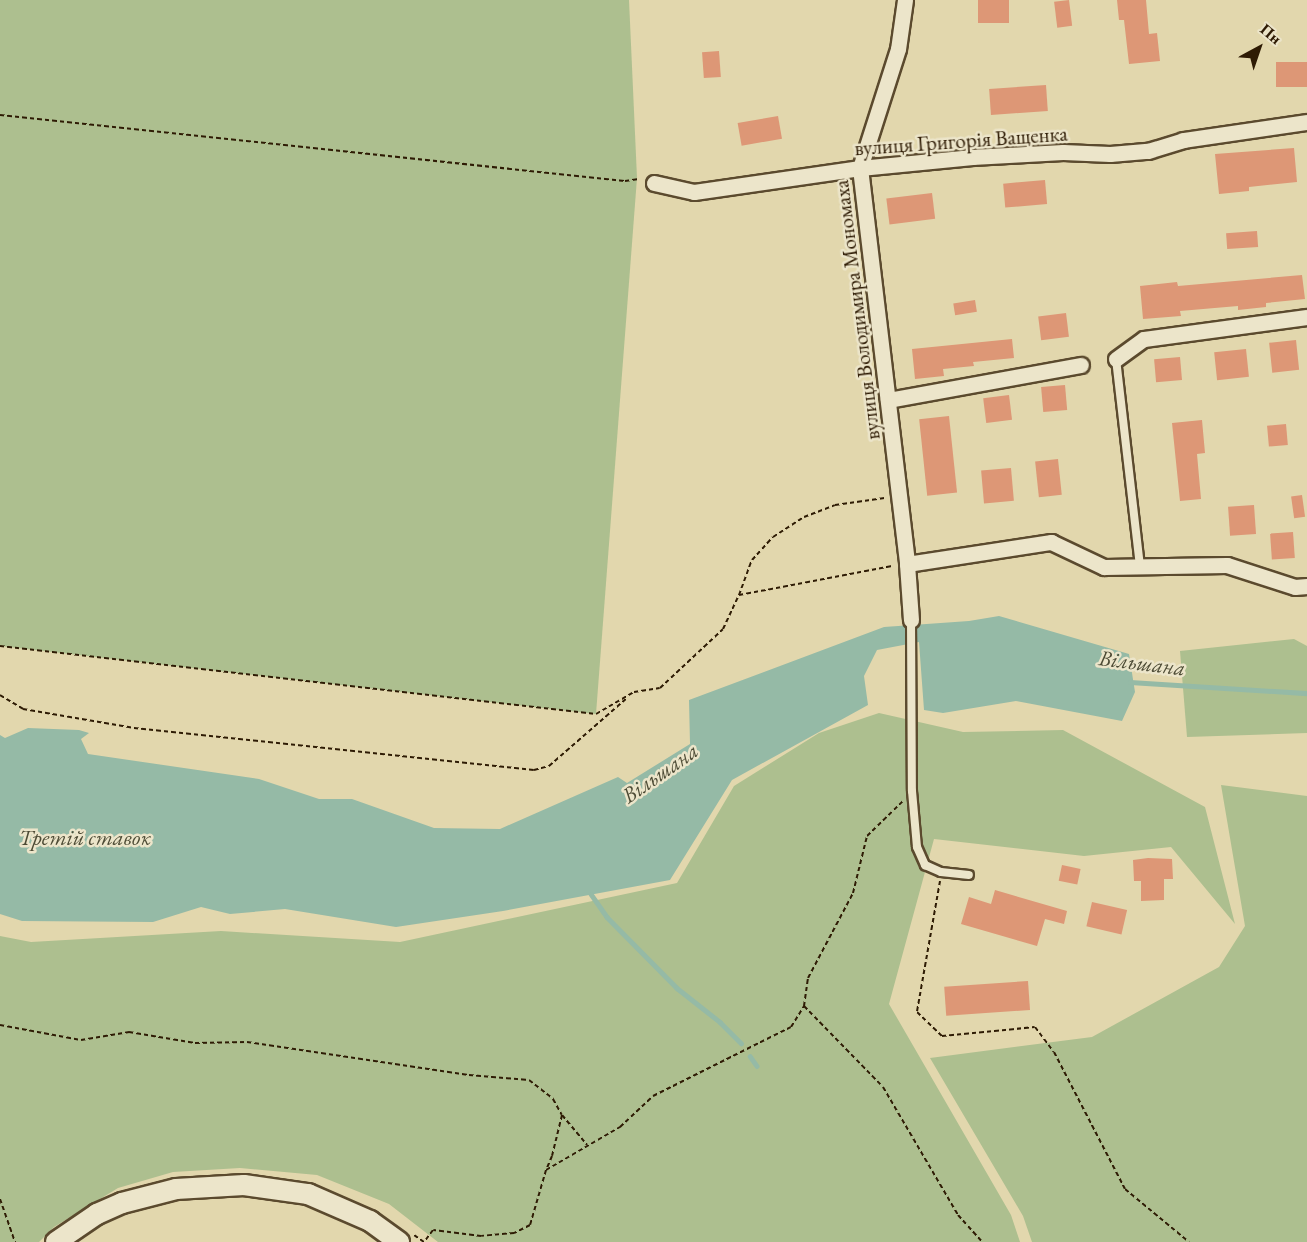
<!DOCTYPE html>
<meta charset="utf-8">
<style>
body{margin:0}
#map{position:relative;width:1307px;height:1242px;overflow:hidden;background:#e2d7ad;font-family:"EB Garamond",serif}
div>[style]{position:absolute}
.green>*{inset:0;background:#adbf8f}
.water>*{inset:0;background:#95baa6}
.stream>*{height:4.5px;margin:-2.25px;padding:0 2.25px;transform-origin:2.25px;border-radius:2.25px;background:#95baa6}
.building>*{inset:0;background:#dd9776;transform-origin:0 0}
.path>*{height:2px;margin-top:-1px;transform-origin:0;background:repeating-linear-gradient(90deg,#2e1b04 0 4.5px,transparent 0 7.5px)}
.roads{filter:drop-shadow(2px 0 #5b4a2e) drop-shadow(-2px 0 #5b4a2e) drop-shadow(0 2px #5b4a2e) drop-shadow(0 -2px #5b4a2e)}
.lane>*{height:8px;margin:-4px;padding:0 4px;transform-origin:4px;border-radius:4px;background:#ece5ca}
.street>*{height:15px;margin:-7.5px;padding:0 7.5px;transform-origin:7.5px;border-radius:7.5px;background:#ece5ca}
.secondary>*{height:20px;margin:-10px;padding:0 10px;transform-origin:10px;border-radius:10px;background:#ece5ca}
span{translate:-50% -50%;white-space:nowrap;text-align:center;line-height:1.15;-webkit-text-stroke:5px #ece5ca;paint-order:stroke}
.street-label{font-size:21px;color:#2e1b04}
.water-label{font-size:22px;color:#4d4b35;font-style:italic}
.north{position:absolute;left:1229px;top:18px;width:60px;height:60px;-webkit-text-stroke:4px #ece5ca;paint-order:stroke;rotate:40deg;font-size:16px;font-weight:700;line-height:24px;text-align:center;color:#2e1b04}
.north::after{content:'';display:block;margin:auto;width:21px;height:27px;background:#2e1b04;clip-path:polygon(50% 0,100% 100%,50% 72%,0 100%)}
</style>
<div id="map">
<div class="green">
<div style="clip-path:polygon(0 0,629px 0,637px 178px,596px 714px,0 646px)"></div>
<div style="clip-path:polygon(1294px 639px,1307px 646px,1307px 733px,1187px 737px,1180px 651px)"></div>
<div style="clip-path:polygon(879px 713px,963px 732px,1063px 730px,1205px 807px,1235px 924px,1171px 847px,1084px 856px,934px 839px,889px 1004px,1011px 1215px,1020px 1242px,438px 1242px,389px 1204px,317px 1175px,240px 1168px,173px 1172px,118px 1188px,54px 1227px,39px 1242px,0 1242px,0 936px,31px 942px,221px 931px,400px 942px,677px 883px,734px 786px,819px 733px)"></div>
<div style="clip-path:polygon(1221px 785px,1307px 796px,1307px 1242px,1032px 1242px,1023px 1216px,930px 1058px,1092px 1037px,1219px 967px,1245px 926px)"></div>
</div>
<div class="water">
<div style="clip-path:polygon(999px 616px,1129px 654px,1135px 692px,1122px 721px,1016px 701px,943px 713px,924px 710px,919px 642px,877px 650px,864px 676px,868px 705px,732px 780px,670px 880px,503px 911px,396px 927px,285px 909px,230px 914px,201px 907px,153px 922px,22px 921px,0 914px,0 735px,5px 738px,28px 728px,79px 730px,89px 733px,81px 739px,88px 754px,259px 779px,319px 799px,352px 799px,434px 828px,500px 829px,618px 777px,627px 783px,690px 744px,689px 700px,884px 627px,969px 621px)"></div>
</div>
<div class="stream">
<div style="left:1130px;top:682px;width:177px;rotate:3.6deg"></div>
<div style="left:591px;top:894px;width:28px;rotate:55deg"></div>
<div style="left:607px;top:917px;width:100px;rotate:45.4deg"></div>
<div style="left:677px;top:988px;width:55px;rotate:38.3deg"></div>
<div style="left:720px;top:1022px;width:30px;rotate:45deg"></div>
<div style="left:750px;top:1056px;width:12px;rotate:55deg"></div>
</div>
<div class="building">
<div style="left:978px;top:0;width:31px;height:23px"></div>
<div style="left:1069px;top:0;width:26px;height:15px;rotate:83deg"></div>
<div style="clip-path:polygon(1117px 0,1146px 0,1149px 34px,1157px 33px,1160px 61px,1129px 64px,1124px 20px,1119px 20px)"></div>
<div style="left:719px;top:51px;width:26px;height:17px;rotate:86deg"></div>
<div style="left:1307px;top:62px;width:25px;height:31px;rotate:90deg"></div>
<div style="left:1046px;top:85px;width:26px;height:57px;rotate:86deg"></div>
<div style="left:778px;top:116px;width:23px;height:41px;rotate:80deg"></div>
<div style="clip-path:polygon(1294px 148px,1297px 182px,1249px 187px,1249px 191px,1219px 194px,1215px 154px)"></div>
<div style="left:1045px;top:180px;width:24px;height:42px;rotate:85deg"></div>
<div style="left:932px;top:193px;width:26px;height:46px;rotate:83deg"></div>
<div style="left:1257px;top:231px;width:16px;height:31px;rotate:86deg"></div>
<div style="clip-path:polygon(1302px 275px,1305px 299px,1266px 303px,1266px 307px,1238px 310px,1238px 306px,1180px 311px,1181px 316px,1143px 319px,1140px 286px,1177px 282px,1178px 286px)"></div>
<div style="left:975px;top:300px;width:12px;height:22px;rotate:81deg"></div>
<div style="left:1066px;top:313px;width:24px;height:28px;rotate:83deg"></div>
<div style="clip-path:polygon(1012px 339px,1014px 358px,973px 362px,974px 366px,943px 369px,944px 376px,915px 379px,912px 349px)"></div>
<div style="left:1296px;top:340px;width:30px;height:27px;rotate:84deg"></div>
<div style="left:1246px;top:349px;width:28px;height:32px;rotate:84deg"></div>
<div style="left:1180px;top:357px;width:23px;height:26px;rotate:85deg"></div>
<div style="left:1065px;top:385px;width:25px;height:24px;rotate:85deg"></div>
<div style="left:1009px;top:395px;width:25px;height:26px;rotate:83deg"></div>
<div style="left:949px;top:416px;width:77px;height:30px;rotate:84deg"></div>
<div style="clip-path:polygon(1202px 420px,1205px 453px,1197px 454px,1201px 499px,1180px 501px,1172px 423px)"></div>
<div style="left:1286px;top:424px;width:21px;height:19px;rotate:85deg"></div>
<div style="left:1058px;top:459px;width:36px;height:23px;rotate:84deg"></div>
<div style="left:1011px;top:468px;width:33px;height:30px;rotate:85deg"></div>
<div style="left:1302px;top:495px;width:22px;height:11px;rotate:82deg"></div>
<div style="left:1254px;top:505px;width:29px;height:26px;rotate:86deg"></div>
<div style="left:1293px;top:532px;width:26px;height:23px;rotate:86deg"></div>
<div style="clip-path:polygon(1148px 858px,1172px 859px,1173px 879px,1164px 879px,1164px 900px,1141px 901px,1141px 881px,1134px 881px,1133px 860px)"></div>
<div style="left:1062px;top:865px;width:19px;height:16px;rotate:12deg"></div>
<div style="clip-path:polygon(995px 890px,1067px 911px,1064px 924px,1045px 919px,1037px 946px,961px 924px,969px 897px,991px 904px)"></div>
<div style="left:1092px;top:902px;width:36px;height:25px;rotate:13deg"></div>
<div style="left:1028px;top:981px;width:29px;height:84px;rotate:86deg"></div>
</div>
<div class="path">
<div style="left:0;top:115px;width:628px;rotate:6.03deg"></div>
<div style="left:625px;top:181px;width:14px;rotate:-8deg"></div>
<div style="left:739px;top:595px;width:37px;rotate:-70deg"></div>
<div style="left:752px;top:560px;width:31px;rotate:-48deg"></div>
<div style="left:773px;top:537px;width:37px;rotate:-33deg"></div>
<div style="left:804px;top:517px;width:33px;rotate:-21deg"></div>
<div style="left:835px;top:505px;width:50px;rotate:-8deg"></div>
<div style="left:0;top:646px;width:600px;rotate:6.51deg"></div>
<div style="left:596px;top:714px;width:44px;rotate:-30.1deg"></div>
<div style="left:634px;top:692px;width:26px;rotate:-9deg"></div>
<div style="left:660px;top:688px;width:86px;rotate:-43.1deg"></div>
<div style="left:723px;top:629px;width:38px;rotate:-65deg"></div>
<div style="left:739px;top:595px;width:157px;rotate:-10.7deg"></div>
<div style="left:0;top:695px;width:27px;rotate:31deg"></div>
<div style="left:23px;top:709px;width:113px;rotate:9.7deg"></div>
<div style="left:134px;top:728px;width:402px;rotate:6deg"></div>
<div style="left:534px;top:770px;width:16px;rotate:-15deg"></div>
<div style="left:549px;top:766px;width:105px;rotate:-41.1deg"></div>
<div style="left:940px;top:881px;width:133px;rotate:100deg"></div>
<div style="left:917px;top:1012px;width:35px;rotate:44deg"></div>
<div style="left:942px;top:1036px;width:93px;rotate:-5.5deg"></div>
<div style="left:1035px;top:1027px;width:31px;rotate:53deg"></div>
<div style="left:1054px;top:1052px;width:154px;rotate:62.6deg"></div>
<div style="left:1125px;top:1189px;width:83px;rotate:39.6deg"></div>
<div style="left:804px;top:1006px;width:113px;rotate:45.7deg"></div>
<div style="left:883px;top:1087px;width:148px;rotate:59.6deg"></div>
<div style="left:958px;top:1215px;width:36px;rotate:48deg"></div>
<div style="left:0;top:1025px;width:82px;rotate:10.5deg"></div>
<div style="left:81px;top:1040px;width:49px;rotate:-9.5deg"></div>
<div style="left:129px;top:1032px;width:67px;rotate:9.5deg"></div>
<div style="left:195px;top:1043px;width:52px;rotate:-1.1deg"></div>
<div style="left:247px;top:1042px;width:224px;rotate:8.5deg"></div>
<div style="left:469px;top:1075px;width:60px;rotate:4.8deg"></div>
<div style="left:529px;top:1080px;width:31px;rotate:38deg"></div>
<div style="left:553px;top:1099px;width:18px;rotate:61deg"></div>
<div style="left:562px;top:1115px;width:42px;rotate:103.7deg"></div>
<div style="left:552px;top:1156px;width:15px;rotate:113deg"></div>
<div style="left:546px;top:1170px;width:57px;rotate:106.2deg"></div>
<div style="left:530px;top:1225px;width:18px;rotate:153deg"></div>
<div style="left:514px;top:1233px;width:33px;rotate:175deg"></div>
<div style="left:481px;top:1236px;width:48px;rotate:-172.9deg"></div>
<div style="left:433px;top:1230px;width:15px;rotate:127deg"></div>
<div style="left:424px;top:1242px;width:12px;rotate:-145deg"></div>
<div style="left:562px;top:1115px;width:39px;rotate:50deg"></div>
<div style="left:546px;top:1170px;width:86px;rotate:-30.2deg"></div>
<div style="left:620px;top:1127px;width:45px;rotate:-43.2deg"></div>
<div style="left:653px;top:1096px;width:154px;rotate:-26.6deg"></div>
<div style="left:791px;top:1027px;width:25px;rotate:-58deg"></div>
<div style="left:804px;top:1006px;width:28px;rotate:-82deg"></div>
<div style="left:808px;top:978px;width:96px;rotate:-62.1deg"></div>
<div style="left:853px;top:893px;width:59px;rotate:-76.2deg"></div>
<div style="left:867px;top:836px;width:50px;rotate:-44.2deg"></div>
<div style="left:0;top:1199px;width:46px;rotate:70.8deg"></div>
</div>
<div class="roads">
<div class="lane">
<div style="left:1116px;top:359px;width:208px;rotate:83.4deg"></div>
<div style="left:911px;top:620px;width:171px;rotate:89.7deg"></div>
<div style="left:912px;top:791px;width:56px;rotate:84.9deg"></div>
<div style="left:917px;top:847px;width:20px;rotate:66deg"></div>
<div style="left:925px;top:865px;width:17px;rotate:24deg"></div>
<div style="left:941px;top:872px;width:28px;rotate:6deg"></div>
</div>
<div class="street">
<div style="left:905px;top:0;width:49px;rotate:98.1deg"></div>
<div style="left:898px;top:49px;width:125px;rotate:107.7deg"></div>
<div style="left:860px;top:168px;width:399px;rotate:83.2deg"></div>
<div style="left:907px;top:564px;width:56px;rotate:85.9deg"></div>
<div style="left:654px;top:183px;width:41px;rotate:12.7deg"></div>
<div style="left:694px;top:192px;width:168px;rotate:-8.2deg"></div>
<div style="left:860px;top:168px;width:113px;rotate:-5.6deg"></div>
<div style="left:972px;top:157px;width:91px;rotate:-3.1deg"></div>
<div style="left:1063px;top:152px;width:47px;rotate:2.4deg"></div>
<div style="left:1110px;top:154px;width:38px;rotate:-5deg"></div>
<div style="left:1148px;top:151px;width:37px;rotate:-17deg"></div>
<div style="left:1183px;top:140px;width:125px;rotate:-8.3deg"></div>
<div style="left:1116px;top:359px;width:34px;rotate:-36deg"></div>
<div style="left:1144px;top:339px;width:164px;rotate:-7.7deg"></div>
<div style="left:888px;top:400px;width:196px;rotate:-10.3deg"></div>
<div style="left:907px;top:564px;width:146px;rotate:-8.7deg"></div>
<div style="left:1051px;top:542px;width:59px;rotate:25.3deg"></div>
<div style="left:1104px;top:567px;width:123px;rotate:-0.9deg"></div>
<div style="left:1227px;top:565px;width:71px;rotate:17.9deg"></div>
<div style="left:1295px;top:587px;width:12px;rotate:-5deg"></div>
</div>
<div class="secondary">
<div style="left:56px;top:1242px;width:50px;rotate:-34.3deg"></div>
<div style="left:97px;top:1214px;width:27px;rotate:-24deg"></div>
<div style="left:122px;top:1203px;width:56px;rotate:-14.5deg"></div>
<div style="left:176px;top:1189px;width:68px;rotate:-3.4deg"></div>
<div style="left:244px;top:1185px;width:65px;rotate:8deg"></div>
<div style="left:308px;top:1194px;width:68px;rotate:23.5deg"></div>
<div style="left:370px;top:1221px;width:36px;rotate:36deg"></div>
</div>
</div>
<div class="street-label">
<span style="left:961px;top:141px;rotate:-4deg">вулиця Григорія Ващенка</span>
<span style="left:857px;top:310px;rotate:-97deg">вулиця Володимира Мономаха</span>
</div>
<div class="water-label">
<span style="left:1142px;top:663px;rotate:7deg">Вільшана</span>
<span style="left:660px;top:773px;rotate:-35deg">Вільшана</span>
<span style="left:85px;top:838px">Третій ставок</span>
</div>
<div class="north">Пн</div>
</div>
